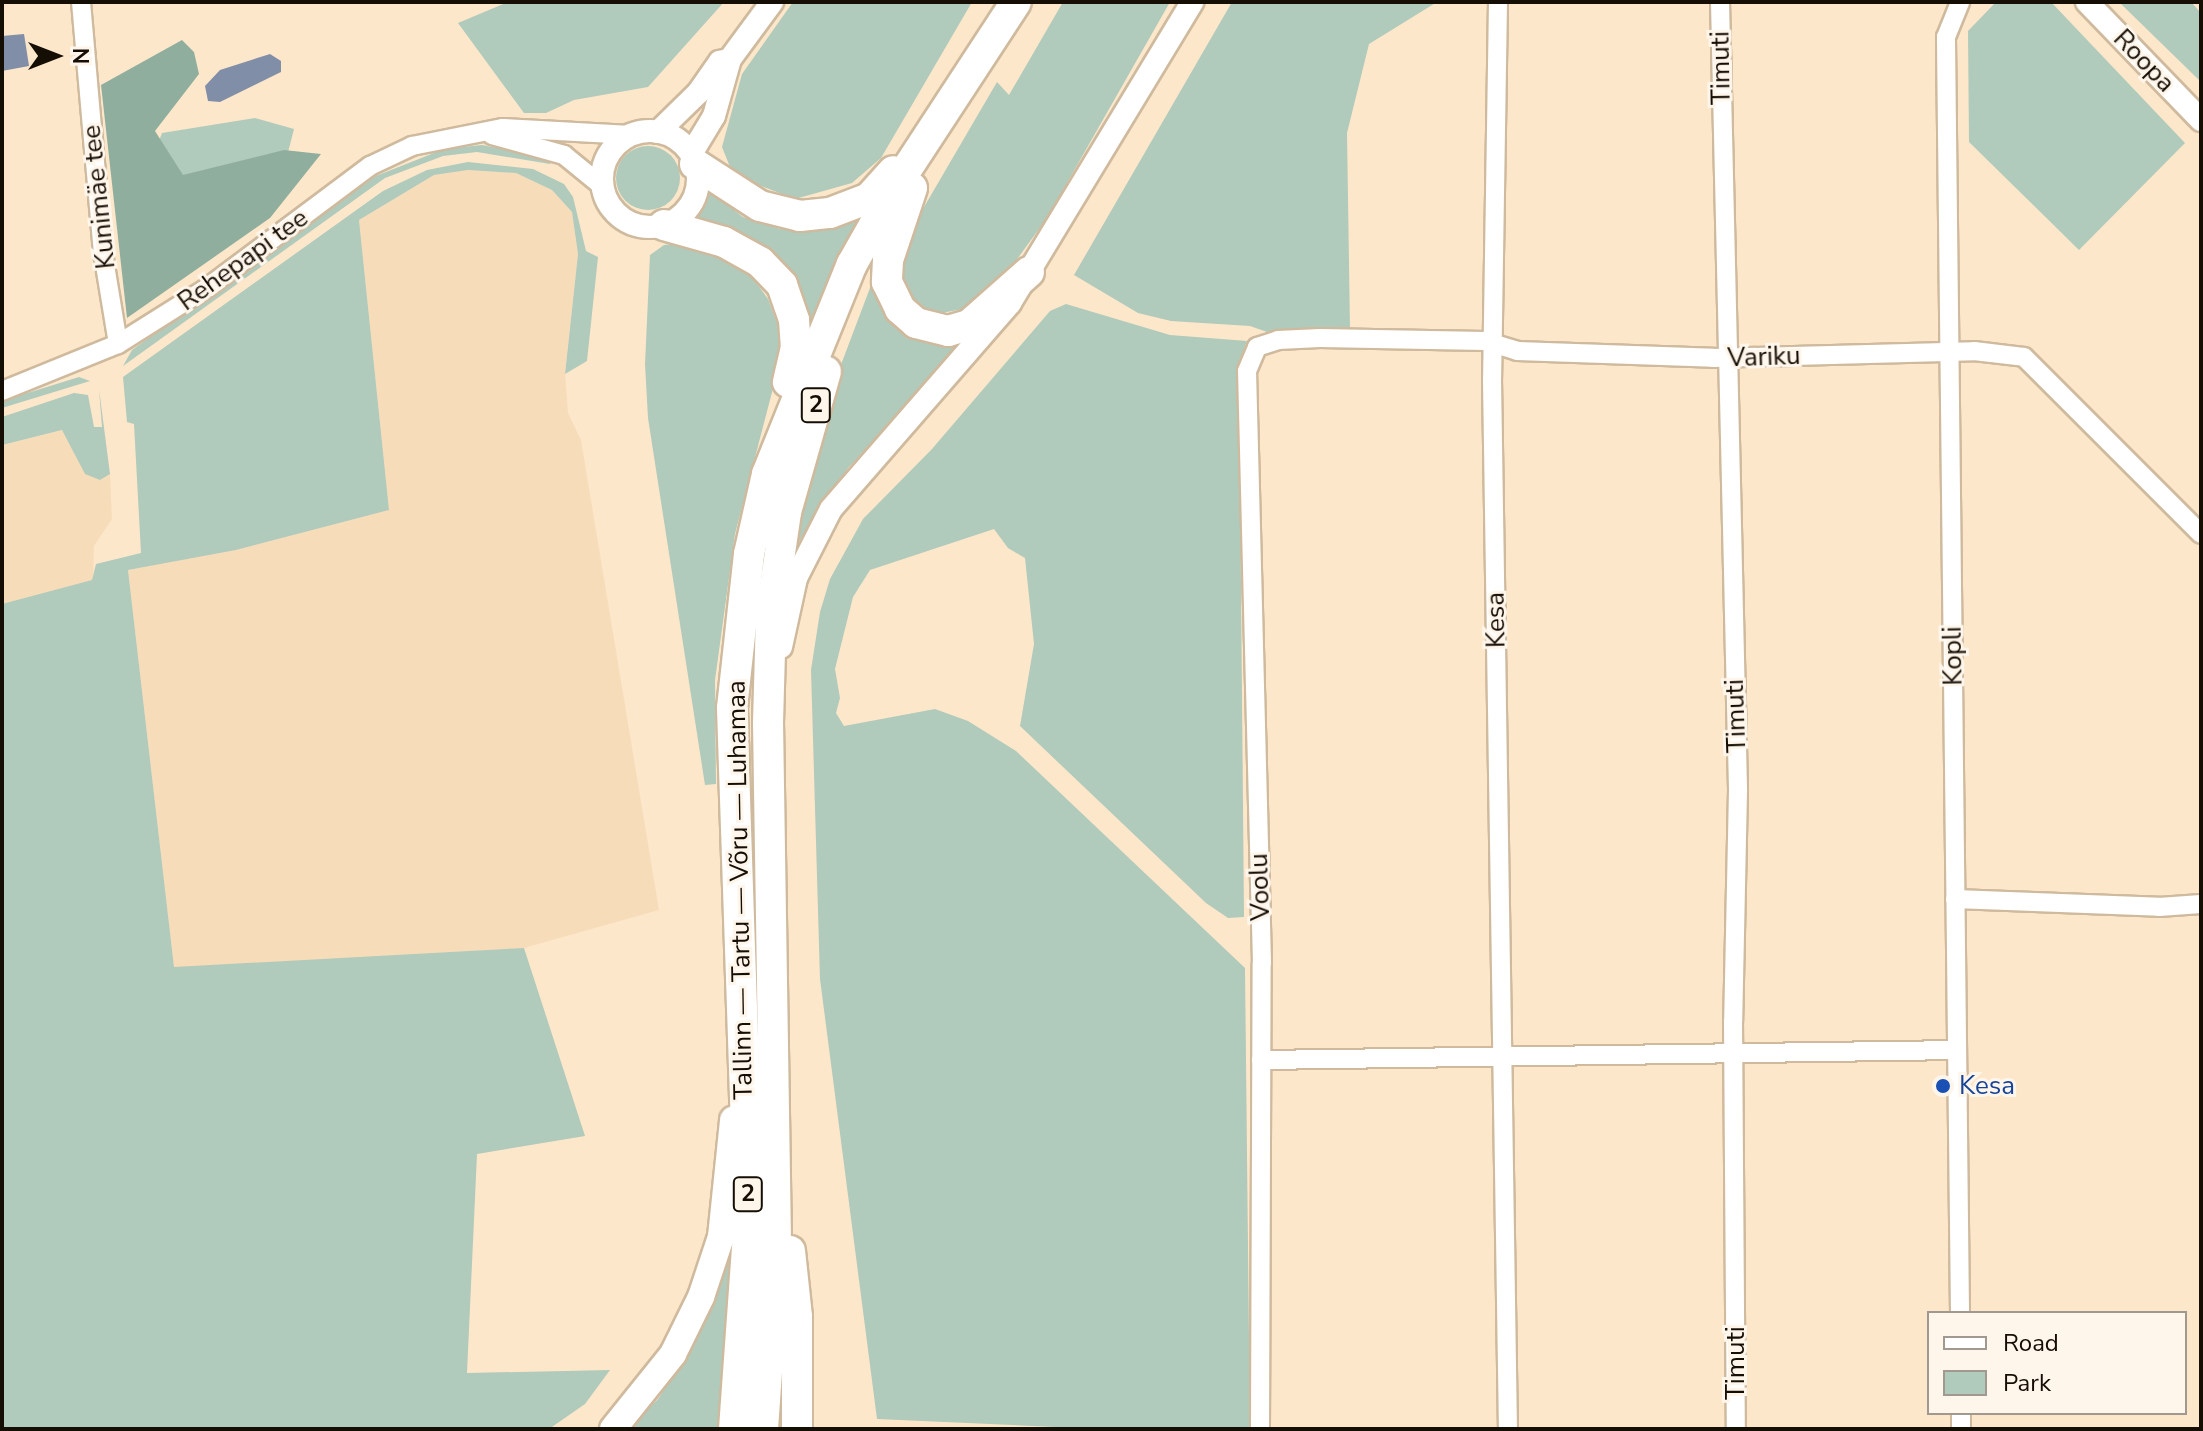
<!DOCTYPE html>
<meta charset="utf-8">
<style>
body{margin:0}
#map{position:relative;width:2203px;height:1431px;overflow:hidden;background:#fde7ca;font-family:"Nunito Sans",sans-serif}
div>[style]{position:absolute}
.built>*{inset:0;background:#f7dcb9}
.green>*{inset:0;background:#b0cabb}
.round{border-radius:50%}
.forest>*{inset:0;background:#90ae9e}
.water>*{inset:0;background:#808ea7}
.roads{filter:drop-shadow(2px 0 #cfba9e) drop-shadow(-2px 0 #cfba9e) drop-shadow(0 2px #cfba9e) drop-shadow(0 -2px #cfba9e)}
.minor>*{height:18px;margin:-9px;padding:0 9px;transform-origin:9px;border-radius:9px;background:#fff}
.tertiary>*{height:22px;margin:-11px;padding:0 11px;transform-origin:11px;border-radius:11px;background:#fff}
.tertiary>.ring{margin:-11px;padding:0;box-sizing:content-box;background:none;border:22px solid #fff;border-radius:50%}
.secondary>*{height:26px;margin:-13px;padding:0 13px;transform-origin:13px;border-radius:13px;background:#fff}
.trunk>*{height:30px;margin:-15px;padding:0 15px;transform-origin:15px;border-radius:15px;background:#fff}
.dots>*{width:22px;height:22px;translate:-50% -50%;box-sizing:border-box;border:4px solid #fff6eb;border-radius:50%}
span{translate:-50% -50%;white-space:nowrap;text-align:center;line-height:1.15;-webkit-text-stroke:6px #fff6eb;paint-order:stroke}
.shield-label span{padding:2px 6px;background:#fff6eb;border:2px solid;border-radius:6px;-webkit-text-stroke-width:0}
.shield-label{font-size:24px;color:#150e05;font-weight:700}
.street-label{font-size:26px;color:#150e05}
.transit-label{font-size:26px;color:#164399}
.left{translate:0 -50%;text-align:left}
.frame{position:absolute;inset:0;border:4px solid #150e05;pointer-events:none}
.legend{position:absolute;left:1927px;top:1311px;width:260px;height:104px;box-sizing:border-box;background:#fff6eb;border:2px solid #a1998f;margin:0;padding:10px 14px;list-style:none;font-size:24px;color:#150e05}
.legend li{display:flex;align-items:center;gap:16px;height:40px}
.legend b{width:40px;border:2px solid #a1998f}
.north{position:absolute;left:16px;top:16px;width:80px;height:80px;-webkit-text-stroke:6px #fff6eb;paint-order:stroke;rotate:90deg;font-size:22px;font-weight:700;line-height:32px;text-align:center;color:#150e05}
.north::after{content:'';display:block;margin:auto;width:28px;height:36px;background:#150e05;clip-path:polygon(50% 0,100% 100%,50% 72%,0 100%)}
</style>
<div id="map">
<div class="built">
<div style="clip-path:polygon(468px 170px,516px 173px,552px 190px,572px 212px,578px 254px,565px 372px,568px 413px,581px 440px,659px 910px,524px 948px,174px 968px,128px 570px,236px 550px,389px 510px,359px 220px,434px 175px)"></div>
<div style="clip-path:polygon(63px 430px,85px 474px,100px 480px,110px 474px,112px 519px,94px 546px,93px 580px,2px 604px,2px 445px)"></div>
</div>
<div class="green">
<div style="clip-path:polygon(508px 2px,724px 2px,648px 87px,574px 100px,546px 113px,524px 113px,458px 23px)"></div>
<div style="clip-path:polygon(793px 2px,972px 2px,881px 158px,852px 183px,795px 199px,748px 181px,730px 167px,722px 147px,742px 74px)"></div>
<div style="clip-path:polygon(1063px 2px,1170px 2px,1047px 218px,1015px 262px,963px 309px,936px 314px,909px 299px,902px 281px,902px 255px,910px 231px,997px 82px,1009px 95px)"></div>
<div style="clip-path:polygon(1232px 2px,1437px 2px,1369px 44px,1347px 133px,1350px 329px,1270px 333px,1250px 326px,1171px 321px,1138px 313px,1074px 275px)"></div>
<div style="clip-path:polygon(1996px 2px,2051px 2px,2185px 143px,2079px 250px,1969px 142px,1968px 31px)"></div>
<div style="clip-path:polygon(2119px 2px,2191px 2px,2201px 13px,2201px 82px)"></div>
<div style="clip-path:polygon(255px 118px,294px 129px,286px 160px,137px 198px,162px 133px)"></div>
<div style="clip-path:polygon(482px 145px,554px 159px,550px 164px,477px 152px,443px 156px,385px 178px,123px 366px,132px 350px,376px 176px,444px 149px)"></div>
<div class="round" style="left:616px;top:146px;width:64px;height:64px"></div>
<div style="clip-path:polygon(468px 162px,533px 169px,564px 184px,573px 197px,586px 251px,598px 257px,587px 361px,565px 374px,578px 254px,572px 212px,552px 190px,516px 173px,468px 170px,434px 175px,359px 220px,389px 510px,236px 550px,128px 570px,174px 967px,524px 948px,585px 1136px,477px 1154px,467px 1373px,610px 1370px,585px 1404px,549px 1429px,2px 1429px,2px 604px,92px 580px,96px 564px,141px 553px,134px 424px,127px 422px,123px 377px,383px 191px,427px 170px)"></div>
<div style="clip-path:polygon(710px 192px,743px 217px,780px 229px,864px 214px,809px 329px,719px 225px,694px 218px)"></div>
<div style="clip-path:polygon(682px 243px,735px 263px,753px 278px,768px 299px,781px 334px,776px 377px,735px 534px,715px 680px,716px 784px,705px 785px,648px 418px,645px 364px,650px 255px,664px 245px)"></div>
<div style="clip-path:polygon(873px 280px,884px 310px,965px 344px,848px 468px,797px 544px,797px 524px,828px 399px)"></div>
<div style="clip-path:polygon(1066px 304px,1170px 335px,1247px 341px,1239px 362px,1244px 917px,1228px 918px,1206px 903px,1020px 726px,1034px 644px,1025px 558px,1008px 548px,994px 529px,870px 570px,853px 597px,835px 669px,840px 698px,836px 713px,844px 726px,935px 709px,968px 721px,1016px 751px,1245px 968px,1250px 1429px,1100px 1429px,877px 1419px,820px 979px,811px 670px,820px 612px,830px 579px,863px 519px,932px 449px,1050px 311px)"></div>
<div style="clip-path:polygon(79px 377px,90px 381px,2px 408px,2px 401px)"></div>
<div style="clip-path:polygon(99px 389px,110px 474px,100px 480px,85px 474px,62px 430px,2px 445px,2px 417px,74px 393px,88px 395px,94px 427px,102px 427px)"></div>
<div style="clip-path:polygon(734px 1233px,724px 1429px,629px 1429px,658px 1399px,697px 1339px)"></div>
</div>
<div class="forest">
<div style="clip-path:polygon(182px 40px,194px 52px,199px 74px,155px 131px,183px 175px,284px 150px,321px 154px,270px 218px,127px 318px,101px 85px)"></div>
</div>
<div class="water">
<div style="clip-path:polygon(24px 34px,29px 66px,2px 71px,2px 36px)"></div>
<div style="clip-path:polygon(270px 54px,281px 61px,281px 72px,220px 102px,208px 101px,205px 86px,220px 70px)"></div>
</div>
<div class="roads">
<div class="minor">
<div style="left:81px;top:2px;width:252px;rotate:85deg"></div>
<div style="left:103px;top:253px;width:92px;rotate:80.6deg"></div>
<div style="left:1498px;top:2px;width:377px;rotate:90.9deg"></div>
<div style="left:1492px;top:379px;width:1050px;rotate:89.13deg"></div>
<div style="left:1720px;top:2px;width:788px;rotate:88.69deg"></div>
<div style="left:1738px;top:790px;width:232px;rotate:91.2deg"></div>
<div style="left:1733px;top:1022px;width:407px;rotate:89.6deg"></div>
<div style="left:492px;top:135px;width:75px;rotate:15.5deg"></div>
<div style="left:564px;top:155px;width:49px;rotate:39.2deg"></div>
<div style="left:2px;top:391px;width:125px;rotate:-22.1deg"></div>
<div style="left:118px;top:344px;width:105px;rotate:-32.2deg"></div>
<div style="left:207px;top:288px;width:204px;rotate:-36.8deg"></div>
<div style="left:370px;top:166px;width:47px;rotate:-25.5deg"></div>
<div style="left:412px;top:146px;width:93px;rotate:-11.2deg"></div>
<div style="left:503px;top:128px;width:128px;rotate:3.1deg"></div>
<div style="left:1955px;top:899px;width:204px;rotate:2.2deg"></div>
<div style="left:2159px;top:907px;width:42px;rotate:-4.1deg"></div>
<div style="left:1261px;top:1060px;width:696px;rotate:-0.82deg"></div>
<div style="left:1960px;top:1313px;width:1276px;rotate:-90.63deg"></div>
<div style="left:1946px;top:37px;width:38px;rotate:-68deg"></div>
<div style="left:1961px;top:1413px;width:16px;rotate:90deg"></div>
<div style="left:1260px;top:1429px;width:466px;rotate:-89.8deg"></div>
<div style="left:1262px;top:963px;width:592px;rotate:-91.45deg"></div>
<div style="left:1247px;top:371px;width:26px;rotate:-67deg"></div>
<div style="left:1257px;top:347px;width:22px;rotate:-18deg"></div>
<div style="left:1278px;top:340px;width:42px;rotate:-2.7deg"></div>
<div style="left:1320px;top:338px;width:165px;rotate:1deg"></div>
<div style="left:1485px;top:341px;width:34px;rotate:17deg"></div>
<div style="left:1517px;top:351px;width:196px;rotate:2deg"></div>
<div style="left:1713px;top:358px;width:261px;rotate:-1.5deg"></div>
<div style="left:1974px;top:351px;width:50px;rotate:6.8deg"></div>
<div style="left:2024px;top:357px;width:250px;rotate:45deg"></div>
</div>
<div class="tertiary">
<div style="left:2087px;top:2px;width:164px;rotate:46deg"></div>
<div class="ring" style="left:602px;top:131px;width:74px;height:74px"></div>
<div style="left:658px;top:132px;width:56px;rotate:-44.3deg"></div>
<div style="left:698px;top:93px;width:38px;rotate:-55deg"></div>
<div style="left:720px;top:62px;width:8px;rotate:-14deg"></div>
<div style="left:691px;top:154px;width:44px;rotate:-58.8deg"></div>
<div style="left:714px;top:116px;width:59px;rotate:-74.3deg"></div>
<div style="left:730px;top:59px;width:71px;rotate:-53.6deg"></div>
<div style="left:781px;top:647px;width:71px;rotate:-77.7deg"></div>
<div style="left:796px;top:578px;width:77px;rotate:-63.1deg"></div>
<div style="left:831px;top:509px;width:273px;rotate:-49deg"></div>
<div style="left:1010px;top:303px;width:352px;rotate:-58.8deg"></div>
</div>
<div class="secondary">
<div style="left:613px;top:1429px;width:96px;rotate:-51.3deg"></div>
<div style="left:673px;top:1354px;width:64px;rotate:-63.8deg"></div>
<div style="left:701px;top:1297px;width:63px;rotate:-71.6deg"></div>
<div style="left:721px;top:1237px;width:118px;rotate:-84.1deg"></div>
</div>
<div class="trunk">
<div style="left:695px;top:164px;width:77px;rotate:32.9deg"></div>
<div style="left:760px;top:206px;width:41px;rotate:14deg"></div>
<div style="left:800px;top:216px;width:30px;rotate:-6deg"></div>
<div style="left:830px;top:213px;width:42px;rotate:-21deg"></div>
<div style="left:869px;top:198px;width:36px;rotate:-48deg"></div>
<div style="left:912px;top:188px;width:76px;rotate:108.4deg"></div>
<div style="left:888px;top:260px;width:22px;rotate:93deg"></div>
<div style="left:887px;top:282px;width:30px;rotate:64deg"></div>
<div style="left:900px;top:309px;width:21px;rotate:41deg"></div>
<div style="left:916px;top:323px;width:33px;rotate:14deg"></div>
<div style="left:948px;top:331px;width:22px;rotate:-16deg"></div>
<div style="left:969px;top:325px;width:80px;rotate:-41.5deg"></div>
<div style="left:664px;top:225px;width:62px;rotate:15.8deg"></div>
<div style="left:724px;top:242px;width:41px;rotate:29.1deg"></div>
<div style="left:760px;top:262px;width:32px;rotate:46deg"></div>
<div style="left:782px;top:285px;width:37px;rotate:71deg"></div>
<div style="left:794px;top:320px;width:27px;rotate:86deg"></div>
<div style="left:796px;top:347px;width:36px;rotate:103deg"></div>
<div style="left:790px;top:1251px;width:66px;rotate:83.9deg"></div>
<div style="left:797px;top:1317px;width:112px;rotate:90deg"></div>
<div style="left:734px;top:1429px;width:212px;rotate:-85.9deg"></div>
<div style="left:749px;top:1218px;width:510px;rotate:-91.91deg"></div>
<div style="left:732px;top:708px;width:155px;rotate:-83.7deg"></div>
<div style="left:749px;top:554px;width:82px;rotate:-77.3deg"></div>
<div style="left:767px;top:474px;width:227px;rotate:-68deg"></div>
<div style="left:852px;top:264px;width:92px;rotate:-60.6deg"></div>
<div style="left:897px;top:184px;width:217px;rotate:-56.8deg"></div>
<div style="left:763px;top:1429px;width:187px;rotate:-86deg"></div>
<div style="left:776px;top:1242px;width:519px;rotate:-90.88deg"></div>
<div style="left:768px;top:723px;width:109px;rotate:-88.4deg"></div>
<div style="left:771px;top:614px;width:103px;rotate:-81.6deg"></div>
<div style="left:786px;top:512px;width:146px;rotate:-74.1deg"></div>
</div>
</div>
<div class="dots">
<div style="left:1943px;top:1086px;background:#1a4fb4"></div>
</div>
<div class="shield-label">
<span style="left:816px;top:405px">2</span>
<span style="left:748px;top:1194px">2</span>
</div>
<div class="street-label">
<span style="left:2144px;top:61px;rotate:46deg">Roopa</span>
<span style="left:1721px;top:68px;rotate:-91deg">Timuti</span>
<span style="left:99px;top:197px;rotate:-96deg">Kunimäe tee</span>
<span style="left:243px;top:260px;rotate:-36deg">Rehepapi tee</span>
<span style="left:1764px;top:357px;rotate:-2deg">Variku</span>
<span style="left:1496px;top:620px;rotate:-91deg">Kesa</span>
<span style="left:1953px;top:656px;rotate:-91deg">Kopli</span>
<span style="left:1736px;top:716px;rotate:-92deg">Timuti</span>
<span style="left:1260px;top:887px;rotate:-92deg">Voolu</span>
<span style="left:740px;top:890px;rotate:-91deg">Tallinn — Tartu — Võru — Luhamaa</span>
<span style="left:1736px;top:1363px;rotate:-90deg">Timuti</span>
</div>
<div class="transit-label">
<span class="left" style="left:1959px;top:1086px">Kesa</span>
</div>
<div class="frame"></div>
<ul class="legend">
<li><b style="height:10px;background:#fff"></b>Road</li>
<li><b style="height:22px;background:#b0cabb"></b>Park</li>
</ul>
<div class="north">N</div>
</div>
